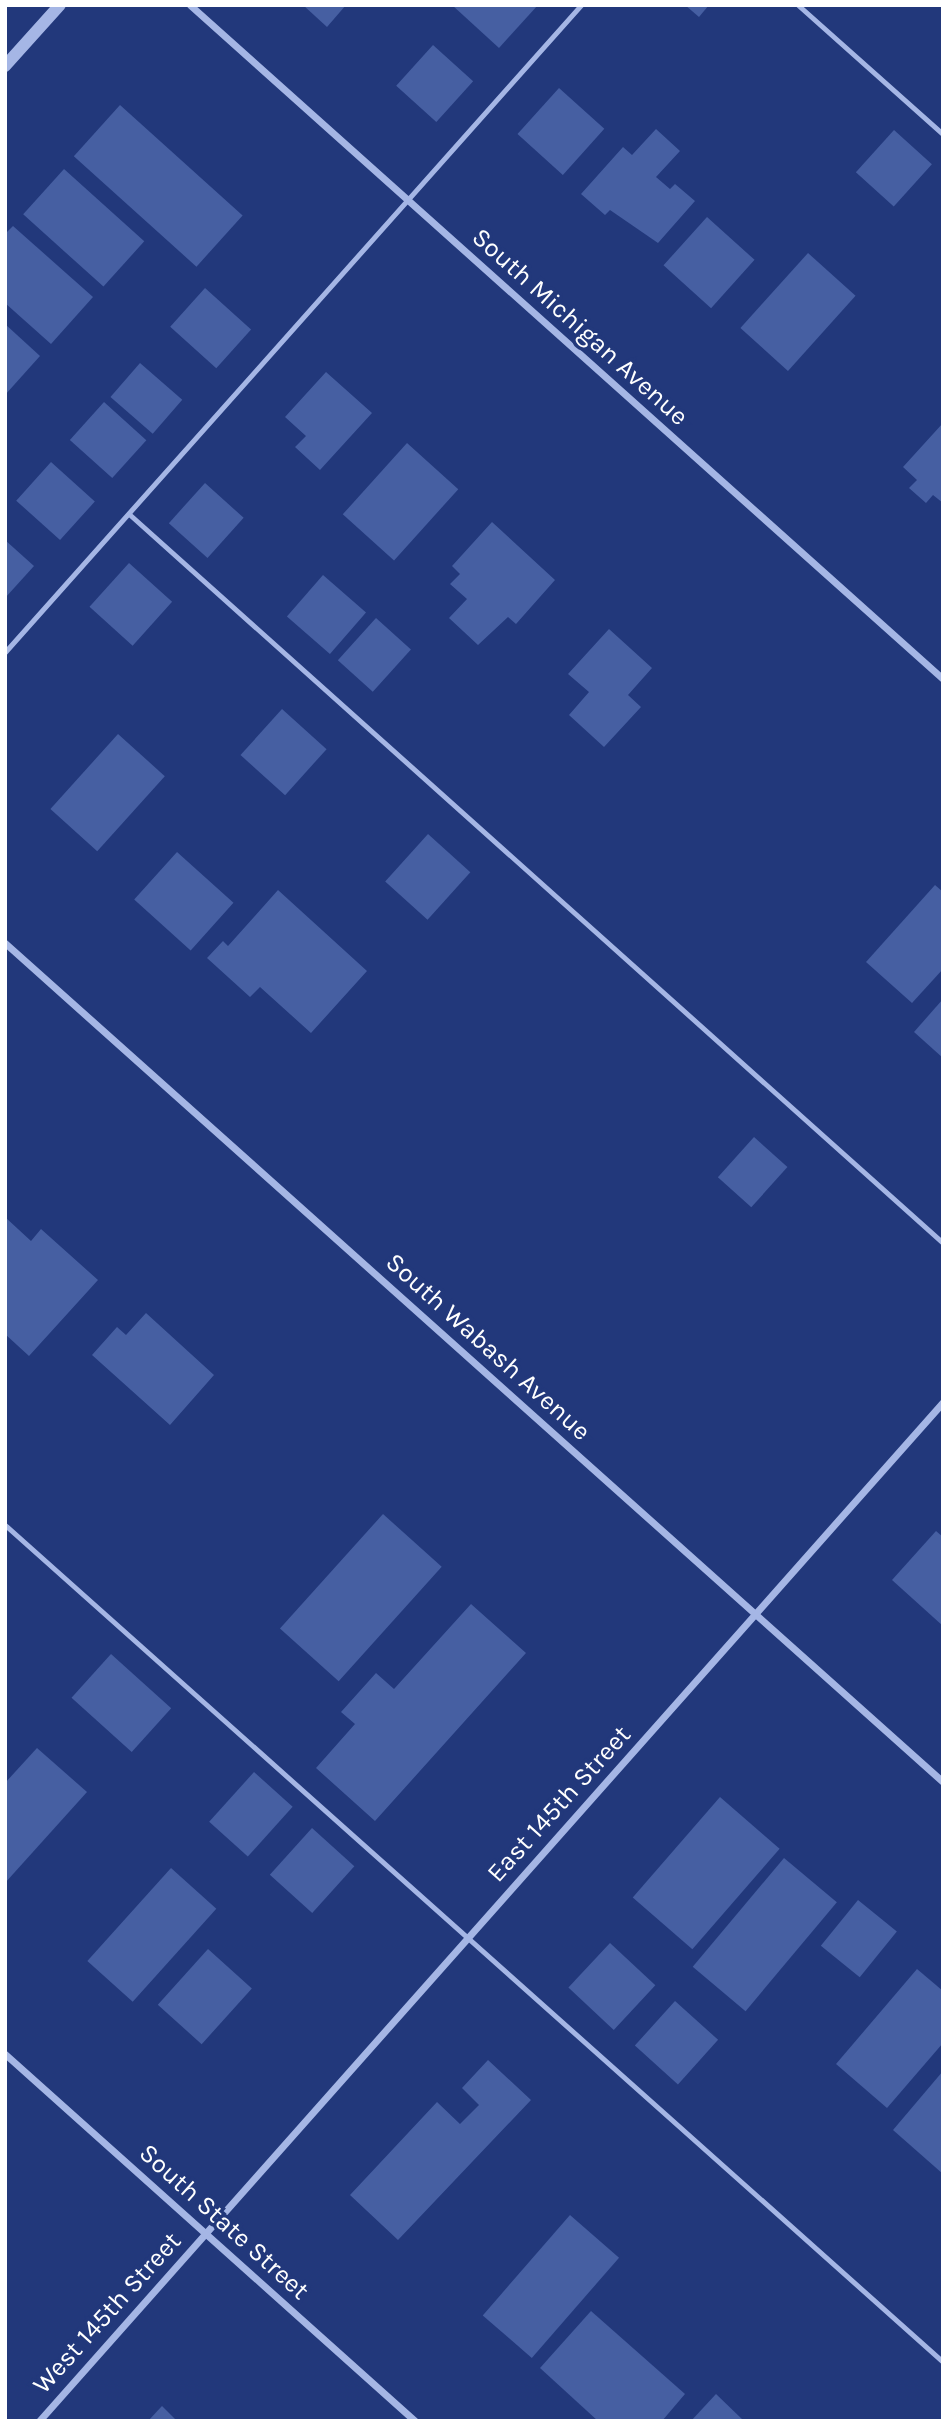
<!DOCTYPE html>
<style>
body{margin:0}
#map{position:relative;width:948px;height:2426px;overflow:hidden;background:#22387b;font-family:Karla,sans-serif}
div>[style]{position:absolute}
.building>*{inset:0;background:#465fa2;transform-origin:0 0}
.service>*{height:5px;margin:-2.5px;padding:0 2.5px;transform-origin:2.5px;border-radius:2.5px;background:#a5b6e5}
.minor>*{height:7px;margin:-3.5px;padding:0 3.5px;transform-origin:3.5px;border-radius:3.5px;background:#a5b6e5}
.tertiary>*{height:12px;margin:-6px;padding:0 6px;transform-origin:6px;border-radius:6px;background:#a5b6e5}
span{translate:-50% -50%;white-space:nowrap;text-align:center;line-height:1.15;-webkit-text-stroke:7px #22387b;paint-order:stroke}
.street-label{font-size:26px;color:#fff}
.frame{position:absolute;inset:0;border:7px solid #fff;pointer-events:none}
</style>
<div id="map">
<div class="building">
<div style="clip-path:polygon(303px 5px,346px 5px,327px 27px)"></div>
<div style="clip-path:polygon(452px 5px,538px 5px,499px 48px)"></div>
<div style="clip-path:polygon(685px 5px,709px 5px,699px 17px)"></div>
<div style="left:433px;top:45px;width:54px;height:55px;rotate:42deg"></div>
<div style="left:559px;top:88px;width:61px;height:62px;rotate:42deg"></div>
<div style="left:120px;top:105px;width:165px;height:69px;rotate:42deg"></div>
<div style="clip-path:polygon(656px 129px,680px 151px,656px 177px,670px 189px,675px 184px,695px 201px,658px 243px,610px 210px,605px 215px,581px 194px,623px 147px,632px 155px)"></div>
<div style="left:894px;top:130px;width:51px;height:57px;rotate:42deg"></div>
<div style="left:64px;top:169px;width:108px;height:61px;rotate:42deg"></div>
<div style="left:707px;top:217px;width:64px;height:65px;rotate:42deg"></div>
<div style="clip-path:polygon(13px 226px,93px 297px,51px 344px,5px 303px,5px 234px)"></div>
<div style="left:808px;top:253px;width:64px;height:101px;rotate:42deg"></div>
<div style="left:205px;top:288px;width:62px;height:52px;rotate:42deg"></div>
<div style="clip-path:polygon(5px 324px,40px 356px,5px 395px)"></div>
<div style="left:140px;top:363px;width:56px;height:45px;rotate:41deg"></div>
<div style="clip-path:polygon(326px 372px,372px 413px,320px 470px,295px 447px,306px 436px,285px 417px)"></div>
<div style="left:104px;top:402px;width:57px;height:51px;rotate:42deg"></div>
<div style="clip-path:polygon(943px 423px,943px 503px,933px 495px,926px 503px,909px 488px,917px 480px,903px 467px)"></div>
<div style="left:407px;top:443px;width:69px;height:96px;rotate:42deg"></div>
<div style="left:51px;top:462px;width:59px;height:52px;rotate:42deg"></div>
<div style="left:205px;top:483px;width:52px;height:54px;rotate:42deg"></div>
<div style="clip-path:polygon(492px 522px,555px 580px,516px 624px,508px 617px,478px 645px,449px 618px,467px 599px,450px 584px,460px 574px,452px 566px)"></div>
<div style="clip-path:polygon(5px 540px,34px 566px,5px 598px)"></div>
<div style="left:129px;top:563px;width:58px;height:59px;rotate:42deg"></div>
<div style="left:323px;top:575px;width:57px;height:55px;rotate:41deg"></div>
<div style="left:376px;top:618px;width:47px;height:57px;rotate:42deg"></div>
<div style="clip-path:polygon(609px 629px,652px 668px,628px 695px,641px 707px,604px 747px,569px 715px,589px 692px,568px 674px)"></div>
<div style="left:282px;top:709px;width:60px;height:62px;rotate:42deg"></div>
<div style="left:118px;top:734px;width:63px;height:101px;rotate:42deg"></div>
<div style="left:428px;top:834px;width:57px;height:64px;rotate:42deg"></div>
<div style="left:177px;top:852px;width:76px;height:64px;rotate:42deg"></div>
<div style="clip-path:polygon(935px 885px,943px 892px,943px 969px,912px 1003px,866px 962px)"></div>
<div style="clip-path:polygon(278px 890px,367px 971px,311px 1033px,260px 987px,250px 997px,207px 958px,223px 941px,228px 946px)"></div>
<div style="clip-path:polygon(943px 999px,943px 1058px,914px 1032px)"></div>
<div style="left:754px;top:1137px;width:45px;height:54px;rotate:42deg"></div>
<div style="clip-path:polygon(5px 1217px,31px 1241px,41px 1229px,98px 1280px,29px 1356px,5px 1334px)"></div>
<div style="clip-path:polygon(146px 1313px,214px 1375px,170px 1425px,92px 1355px,117px 1327px,126px 1335px)"></div>
<div style="left:383px;top:1514px;width:79px;height:154px;rotate:42deg"></div>
<div style="clip-path:polygon(936px 1531px,943px 1537px,943px 1626px,892px 1580px)"></div>
<div style="clip-path:polygon(471px 1604px,526px 1653px,375px 1821px,316px 1768px,355px 1724px,341px 1712px,376px 1673px,394px 1689px)"></div>
<div style="left:111px;top:1654px;width:81px;height:59px;rotate:42deg"></div>
<div style="clip-path:polygon(37px 1748px,87px 1792px,5px 1883px,5px 1783px)"></div>
<div style="left:254px;top:1772px;width:52px;height:67px;rotate:42deg"></div>
<div style="left:720px;top:1797px;width:79px;height:133px;rotate:41deg"></div>
<div style="left:312px;top:1828px;width:57px;height:63px;rotate:42deg"></div>
<div style="left:784px;top:1858px;width:69px;height:142px;rotate:40deg"></div>
<div style="left:171px;top:1868px;width:61px;height:125px;rotate:42deg"></div>
<div style="left:858px;top:1900px;width:50px;height:59px;rotate:39deg"></div>
<div style="left:610px;top:1943px;width:62px;height:61px;rotate:43deg"></div>
<div style="left:208px;top:1949px;width:59px;height:75px;rotate:42deg"></div>
<div style="clip-path:polygon(917px 1969px,943px 1991px,943px 2043px,887px 2108px,836px 2064px)"></div>
<div style="left:675px;top:2001px;width:58px;height:60px;rotate:42deg"></div>
<div style="clip-path:polygon(488px 2060px,531px 2100px,398px 2240px,350px 2195px,437px 2102px,460px 2124px,479px 2105px,462px 2088px)"></div>
<div style="clip-path:polygon(943px 2071px,943px 2174px,893px 2130px)"></div>
<div style="left:570px;top:2215px;width:65px;height:133px;rotate:41deg"></div>
<div style="clip-path:polygon(591px 2311px,685px 2394px,662px 2421px,598px 2421px,540px 2368px)"></div>
<div style="clip-path:polygon(716px 2394px,744px 2421px,691px 2421px)"></div>
<div style="clip-path:polygon(162px 2406px,177px 2421px,148px 2421px)"></div>
</div>
<div class="service">
<div style="left:798px;top:5px;width:194px;rotate:41.7deg"></div>
<div style="left:129px;top:514px;width:1093px;rotate:41.85deg"></div>
<div style="left:5px;top:652px;width:866px;rotate:-48.32deg"></div>
<div style="left:5px;top:1525px;width:1257px;rotate:41.74deg"></div>
</div>
<div class="minor">
<div style="left:190px;top:5px;width:1011px;rotate:41.83deg"></div>
<div style="left:5px;top:943px;width:1258px;rotate:41.81deg"></div>
<div style="left:5px;top:2054px;width:550px;rotate:41.83deg"></div>
<div style="left:39px;top:2421px;width:1362px;rotate:-48.42deg"></div>
</div>
<div class="tertiary">
<div style="left:5px;top:66px;width:82px;rotate:-48deg"></div>
</div>
<div class="street-label">
<span style="left:580px;top:327px;rotate:42deg">South Michigan Avenue</span>
<span style="left:488px;top:1347px;rotate:42deg">South Wabash Avenue</span>
<span style="left:559px;top:1804px;rotate:-48deg">East 145th Street</span>
<span style="left:224px;top:2222px;rotate:42deg">South State Street</span>
<span style="left:107px;top:2313px;rotate:-48deg">West 145th Street</span>
</div>
<div class="frame"></div>
</div>
